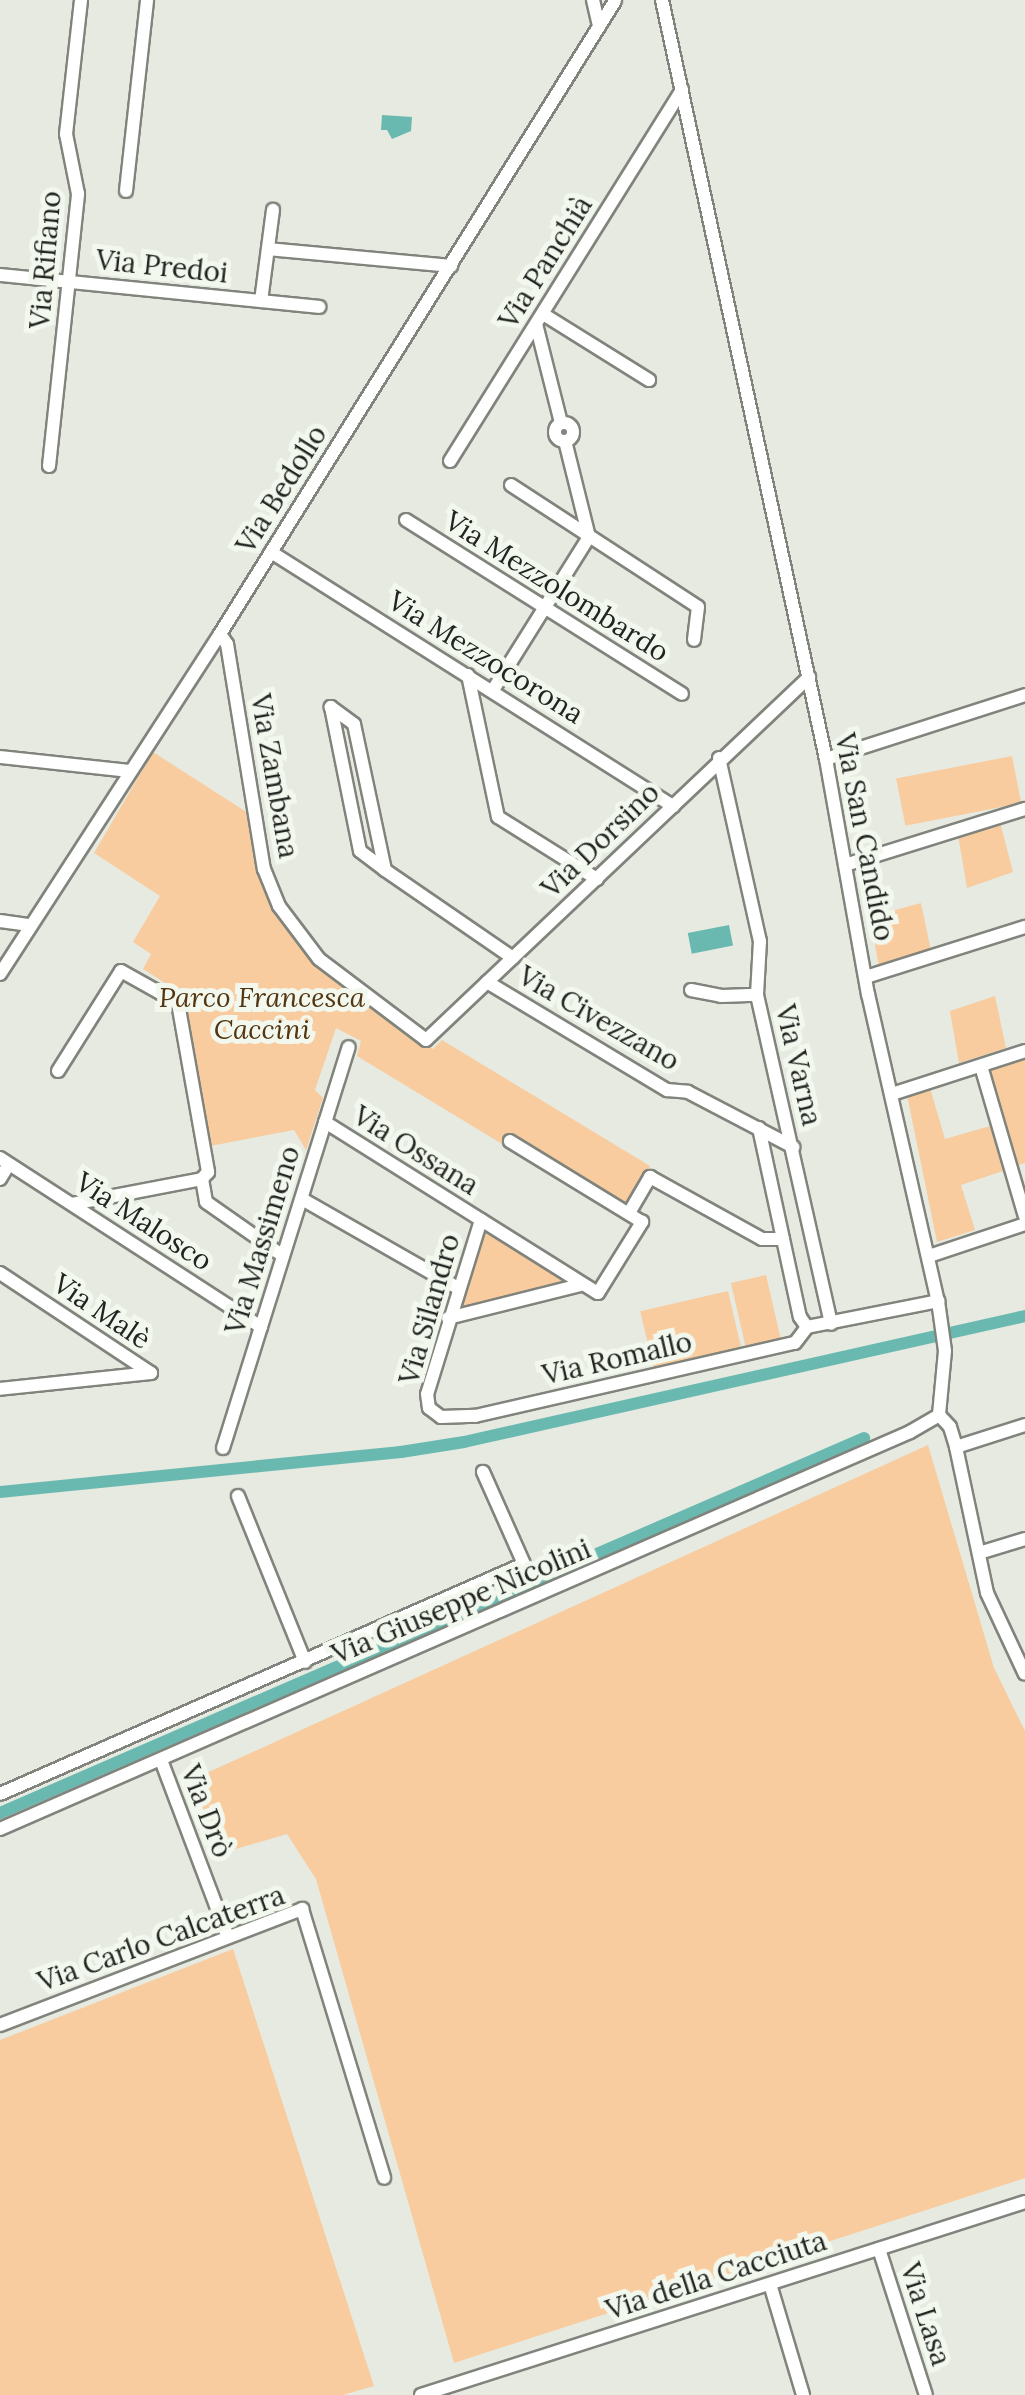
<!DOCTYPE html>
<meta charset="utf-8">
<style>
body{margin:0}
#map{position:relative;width:1025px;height:2395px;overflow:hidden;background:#e6eae1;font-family:Lora,serif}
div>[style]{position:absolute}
.green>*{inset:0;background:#f8cc9e;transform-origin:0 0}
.water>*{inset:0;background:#6ab9b0;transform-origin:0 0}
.canal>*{height:12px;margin:-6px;padding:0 6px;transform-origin:6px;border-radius:6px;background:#6ab9b0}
.roads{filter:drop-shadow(2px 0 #80847c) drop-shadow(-2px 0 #80847c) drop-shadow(0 2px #80847c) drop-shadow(0 -2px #80847c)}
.minor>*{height:12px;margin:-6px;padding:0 6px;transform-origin:6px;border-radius:6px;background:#fff}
.minor>.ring{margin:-6px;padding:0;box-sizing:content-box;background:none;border:12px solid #fff;border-radius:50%}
span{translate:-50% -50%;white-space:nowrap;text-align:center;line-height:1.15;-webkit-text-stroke:10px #f3f8ee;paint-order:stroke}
.street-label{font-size:28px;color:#222421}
.park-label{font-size:28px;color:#533511;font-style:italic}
</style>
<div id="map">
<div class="green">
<div style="clip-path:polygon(153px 752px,251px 815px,259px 869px,315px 961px,433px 1049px,442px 1040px,650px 1166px,629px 1201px,619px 1203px,507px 1136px,502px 1144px,357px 1056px,361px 1041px,336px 1028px,315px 1090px,323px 1098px,306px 1150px,294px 1130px,210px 1146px,182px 994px,143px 969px,151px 954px,133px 942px,160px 896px,94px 853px)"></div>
<div style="left:1012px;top:756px;width:48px;height:118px;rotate:79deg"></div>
<div style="clip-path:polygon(1000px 822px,1013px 872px,967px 888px,958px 835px)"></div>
<div style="clip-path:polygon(921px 903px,931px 951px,879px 967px,870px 917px)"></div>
<div style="clip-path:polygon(995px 996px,1006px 1048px,959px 1063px,950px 1011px)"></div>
<div style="clip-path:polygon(1025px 1056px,1025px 1163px,1015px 1166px,987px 1068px)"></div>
<div style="clip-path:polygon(930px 1088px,945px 1139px,990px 1126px,1003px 1171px,961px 1185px,975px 1230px,937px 1242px,907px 1095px)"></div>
<div style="clip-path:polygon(484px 1231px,567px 1284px,457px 1308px)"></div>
<div style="left:766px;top:1275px;width:68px;height:36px;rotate:77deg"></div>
<div style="left:728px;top:1291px;width:59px;height:90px;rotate:77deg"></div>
<div style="clip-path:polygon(928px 1445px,994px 1668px,1025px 1731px,1025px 2178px,454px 2363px,316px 1879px,287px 1834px,229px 1851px,187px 1782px)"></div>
<div style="clip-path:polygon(233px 1949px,374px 2386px,343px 2395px,0 2395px,0 2040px)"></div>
</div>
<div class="water">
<div style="clip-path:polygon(382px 115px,412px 117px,411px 131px,392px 139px,387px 130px,381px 130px)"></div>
<div style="left:729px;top:925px;width:21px;height:42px;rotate:79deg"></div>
</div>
<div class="canal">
<div style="left:0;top:1492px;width:403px;rotate:-5.7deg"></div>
<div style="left:401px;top:1452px;width:64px;rotate:-9deg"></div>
<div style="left:464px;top:1442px;width:575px;rotate:-12.66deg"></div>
<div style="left:0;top:1813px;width:942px;rotate:-23.46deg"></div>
</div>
<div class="roads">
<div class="minor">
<div style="left:593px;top:0;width:27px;rotate:77deg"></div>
<div style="left:662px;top:0;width:777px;rotate:77.81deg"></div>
<div style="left:826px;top:759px;width:239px;rotate:79.9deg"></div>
<div style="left:868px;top:994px;width:315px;rotate:77.2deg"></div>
<div style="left:938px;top:1301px;width:50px;rotate:82deg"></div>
<div style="left:945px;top:1351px;width:64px;rotate:95.4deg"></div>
<div style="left:939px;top:1415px;width:16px;rotate:47deg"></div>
<div style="left:950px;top:1427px;width:21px;rotate:73deg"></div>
<div style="left:956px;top:1447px;width:149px;rotate:78deg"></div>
<div style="left:987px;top:1593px;width:89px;rotate:64.9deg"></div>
<div style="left:126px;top:191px;width:192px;rotate:-83.7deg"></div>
<div style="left:268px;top:249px;width:184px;rotate:5.3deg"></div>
<div style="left:0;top:275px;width:321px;rotate:5.7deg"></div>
<div style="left:261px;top:301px;width:92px;rotate:-82.5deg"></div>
<div style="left:543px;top:314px;width:125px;rotate:31.9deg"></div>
<div style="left:536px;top:324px;width:102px;rotate:75.8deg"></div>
<div class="ring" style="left:555px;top:423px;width:6px;height:6px"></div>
<div style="left:450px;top:461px;width:438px;rotate:-58deg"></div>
<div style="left:49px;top:466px;width:274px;rotate:-83.9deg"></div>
<div style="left:78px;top:194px;width:61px;rotate:-101.3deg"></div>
<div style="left:66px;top:134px;width:135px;rotate:-83.6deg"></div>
<div style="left:511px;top:485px;width:223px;rotate:33.1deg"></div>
<div style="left:698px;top:607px;width:33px;rotate:97deg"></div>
<div style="left:406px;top:520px;width:326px;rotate:32.2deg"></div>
<div style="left:271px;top:552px;width:476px;rotate:32.3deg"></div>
<div style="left:220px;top:634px;width:12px;rotate:55deg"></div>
<div style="left:227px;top:644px;width:228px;rotate:80.7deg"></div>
<div style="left:264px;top:869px;width:40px;rotate:68deg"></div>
<div style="left:279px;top:906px;width:66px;rotate:53deg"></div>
<div style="left:319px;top:959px;width:134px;rotate:37.1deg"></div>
<div style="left:426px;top:1040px;width:528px;rotate:-43.46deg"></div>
<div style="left:468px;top:675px;width:145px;rotate:78.1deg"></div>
<div style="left:498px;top:817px;width:117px;rotate:32.1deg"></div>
<div style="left:493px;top:690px;width:181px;rotate:-57.9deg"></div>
<div style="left:589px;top:537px;width:99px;rotate:-104deg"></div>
<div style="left:0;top:757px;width:129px;rotate:6.2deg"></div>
<div style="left:719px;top:758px;width:188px;rotate:77.4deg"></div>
<div style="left:760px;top:941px;width:54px;rotate:93.2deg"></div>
<div style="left:757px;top:995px;width:337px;rotate:77.3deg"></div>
<div style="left:826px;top:759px;width:209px;rotate:-17.8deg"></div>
<div style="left:845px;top:865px;width:189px;rotate:-17.3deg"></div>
<div style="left:385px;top:870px;width:149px;rotate:-102deg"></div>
<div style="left:354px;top:724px;width:29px;rotate:-144deg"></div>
<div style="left:331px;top:707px;width:147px;rotate:78.6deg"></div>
<div style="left:360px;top:851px;width:31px;rotate:37deg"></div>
<div style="left:385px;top:870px;width:155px;rotate:34.5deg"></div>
<div style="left:0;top:921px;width:30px;rotate:8deg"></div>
<div style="left:0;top:974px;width:405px;rotate:-57.1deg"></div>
<div style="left:220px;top:634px;width:746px;rotate:-58.04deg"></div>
<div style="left:866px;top:977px;width:167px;rotate:-17.5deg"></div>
<div style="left:487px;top:982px;width:210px;rotate:31deg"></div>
<div style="left:667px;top:1090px;width:21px;rotate:5deg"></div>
<div style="left:688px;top:1092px;width:119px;rotate:27.6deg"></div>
<div style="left:691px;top:990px;width:31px;rotate:11deg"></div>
<div style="left:721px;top:996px;width:36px;rotate:-2deg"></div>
<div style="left:981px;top:1066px;width:156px;rotate:73.7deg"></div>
<div style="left:58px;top:1071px;width:118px;rotate:-57.8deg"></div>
<div style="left:121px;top:971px;width:65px;rotate:29.3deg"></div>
<div style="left:178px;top:1003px;width:172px;rotate:79.9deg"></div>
<div style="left:208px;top:1172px;width:9px;rotate:131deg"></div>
<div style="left:892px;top:1094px;width:140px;rotate:-17.9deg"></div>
<div style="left:325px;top:1122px;width:322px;rotate:32.1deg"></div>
<div style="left:598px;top:1293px;width:84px;rotate:-58.2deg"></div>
<div style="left:642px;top:1222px;width:155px;rotate:-148.5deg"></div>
<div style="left:759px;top:1128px;width:193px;rotate:77.8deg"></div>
<div style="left:800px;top:1317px;width:12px;rotate:55deg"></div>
<div style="left:807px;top:1327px;width:134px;rotate:-11.2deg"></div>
<div style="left:0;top:1158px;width:311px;rotate:32.9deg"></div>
<div style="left:0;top:1179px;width:17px;rotate:-59deg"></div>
<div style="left:202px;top:1179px;width:23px;rotate:80deg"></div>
<div style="left:206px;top:1202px;width:94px;rotate:35deg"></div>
<div style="left:302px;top:1199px;width:180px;rotate:29.7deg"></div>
<div style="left:72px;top:1204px;width:132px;rotate:-10.9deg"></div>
<div style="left:629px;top:1213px;width:42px;rotate:-59.7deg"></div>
<div style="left:650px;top:1177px;width:128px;rotate:29deg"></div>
<div style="left:762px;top:1239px;width:21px"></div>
<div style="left:481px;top:1220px;width:182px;rotate:107.2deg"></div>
<div style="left:427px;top:1394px;width:14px;rotate:82deg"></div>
<div style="left:429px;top:1408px;width:15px;rotate:37deg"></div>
<div style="left:441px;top:1417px;width:34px;rotate:-2deg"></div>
<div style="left:475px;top:1416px;width:328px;rotate:-12.9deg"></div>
<div style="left:795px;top:1343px;width:20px;rotate:-53deg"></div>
<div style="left:929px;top:1256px;width:101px;rotate:-18.4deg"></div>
<div style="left:0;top:1273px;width:181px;rotate:33.5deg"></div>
<div style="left:151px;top:1373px;width:152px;rotate:174deg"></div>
<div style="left:448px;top:1318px;width:136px;rotate:-14deg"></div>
<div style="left:956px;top:1447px;width:72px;rotate:-17.7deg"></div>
<div style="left:223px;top:1448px;width:420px;rotate:-72.6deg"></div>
<div style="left:238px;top:1496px;width:179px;rotate:68deg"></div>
<div style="left:979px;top:1553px;width:48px;rotate:-16.9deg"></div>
<div style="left:161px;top:1760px;width:189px;rotate:69.3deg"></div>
<div style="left:0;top:1794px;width:572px;rotate:-23.7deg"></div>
<div style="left:524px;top:1564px;width:101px;rotate:-114deg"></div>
<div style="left:0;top:1829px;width:993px;rotate:-23.57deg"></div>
<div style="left:910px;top:1432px;width:34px;rotate:-30deg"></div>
<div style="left:0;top:2025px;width:324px;rotate:-21deg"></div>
<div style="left:302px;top:1909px;width:281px;rotate:73deg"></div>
<div style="left:879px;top:2249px;width:153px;rotate:72.2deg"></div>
<div style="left:770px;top:2284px;width:116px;rotate:73.4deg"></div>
<div style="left:421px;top:2395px;width:634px;rotate:-17.72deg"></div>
</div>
</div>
<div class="street-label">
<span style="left:45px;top:260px;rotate:-85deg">Via Rifiano</span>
<span style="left:545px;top:262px;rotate:-58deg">Via Panchià</span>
<span style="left:162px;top:266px;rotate:6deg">Via Predoi</span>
<span style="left:281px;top:489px;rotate:-58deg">Via Bedollo</span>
<span style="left:557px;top:586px;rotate:32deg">Via Mezzolombardo</span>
<span style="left:486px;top:657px;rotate:32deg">Via Mezzocorona</span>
<span style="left:275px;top:776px;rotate:80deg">Via Zambana</span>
<span style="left:865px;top:837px;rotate:79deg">Via San Candido</span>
<span style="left:600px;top:840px;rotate:-44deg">Via Dorsino</span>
<span style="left:599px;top:1018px;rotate:30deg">Via Civezzano</span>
<span style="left:799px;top:1065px;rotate:77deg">Via Varna</span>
<span style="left:416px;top:1150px;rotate:32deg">Via Ossana</span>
<span style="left:144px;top:1221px;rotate:33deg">Via Malosco</span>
<span style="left:262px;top:1240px;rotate:-73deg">Via Massimeno</span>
<span style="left:429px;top:1309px;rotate:-74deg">Via Silandro</span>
<span style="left:102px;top:1311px;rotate:34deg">Via Malè</span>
<span style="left:617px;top:1358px;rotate:-13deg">Via Romallo</span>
<span style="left:461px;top:1601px;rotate:-23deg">Via Giuseppe Nicolini</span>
<span style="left:207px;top:1811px;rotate:69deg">Via Drò</span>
<span style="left:161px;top:1938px;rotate:-20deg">Via Carlo Calcaterra</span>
<span style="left:716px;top:2275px;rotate:-18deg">Via della Cacciuta</span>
<span style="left:926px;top:2314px;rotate:72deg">Via Lasa</span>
</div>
<div class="park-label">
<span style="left:262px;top:1013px">Parco Francesca<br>Caccini</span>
</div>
</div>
